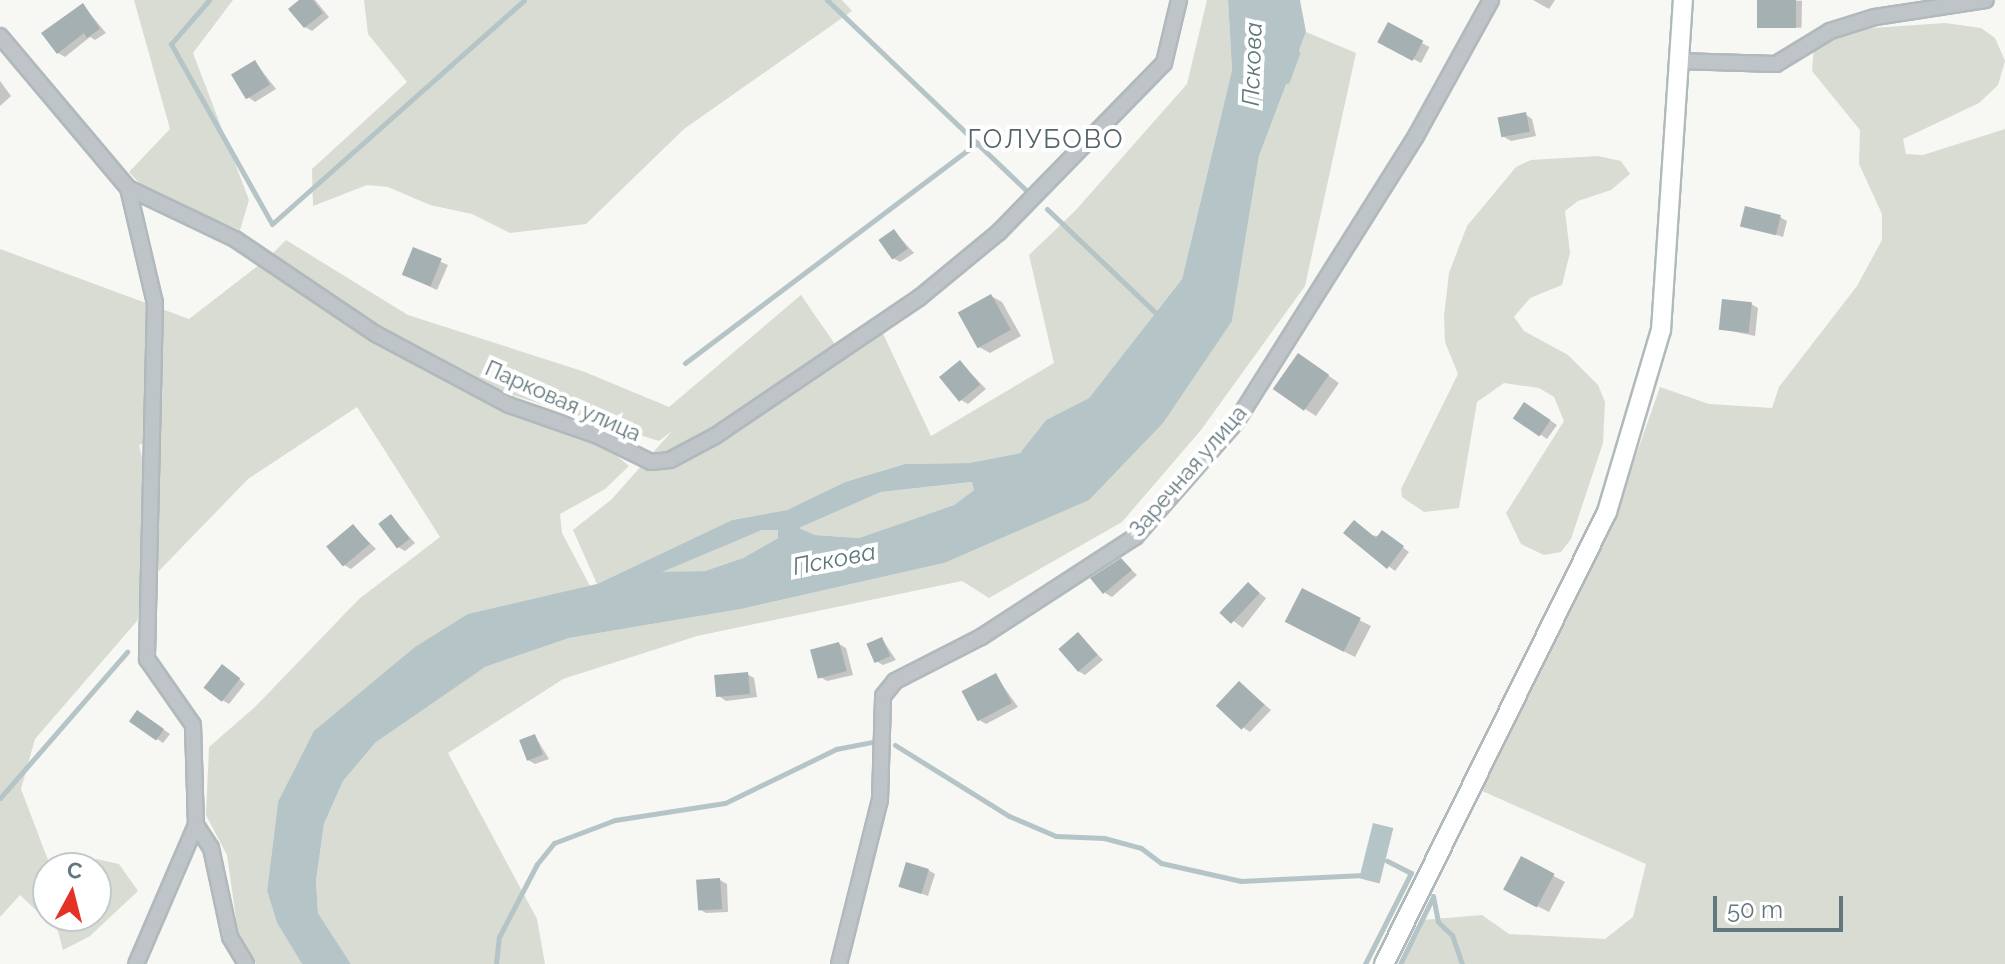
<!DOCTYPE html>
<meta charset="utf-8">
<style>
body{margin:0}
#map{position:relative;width:2005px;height:964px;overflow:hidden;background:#f7f7f4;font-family:Raleway,sans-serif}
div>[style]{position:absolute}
.green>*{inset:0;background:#d8dcd3}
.water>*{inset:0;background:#b5c5c7;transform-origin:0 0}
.shadow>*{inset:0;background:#0003;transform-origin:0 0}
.stream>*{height:5px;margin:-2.5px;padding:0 2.5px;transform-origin:2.5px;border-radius:2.5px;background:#b5c5c7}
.building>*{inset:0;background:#a5b0b3;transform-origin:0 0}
.roads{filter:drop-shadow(2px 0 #b0b9bb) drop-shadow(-2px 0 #b0b9bb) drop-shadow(0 2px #b0b9bb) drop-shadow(0 -2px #b0b9bb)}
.street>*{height:14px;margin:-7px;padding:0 7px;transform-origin:7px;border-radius:7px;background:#bec4c7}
.secondary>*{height:18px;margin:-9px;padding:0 9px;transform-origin:9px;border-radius:9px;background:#fff}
span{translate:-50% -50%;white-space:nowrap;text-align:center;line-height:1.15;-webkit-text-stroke:8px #fff;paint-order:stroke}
.street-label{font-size:22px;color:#62787f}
.water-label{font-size:24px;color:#5d777a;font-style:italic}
.quarter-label{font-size:26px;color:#54646a;letter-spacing:2px}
.north{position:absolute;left:32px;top:852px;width:80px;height:80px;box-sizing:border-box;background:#fff;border:2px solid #c0c9cc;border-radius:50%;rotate:7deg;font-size:22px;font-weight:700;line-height:32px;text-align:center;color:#62787f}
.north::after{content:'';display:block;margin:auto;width:28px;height:36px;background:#e43227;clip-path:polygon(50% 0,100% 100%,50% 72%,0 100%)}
.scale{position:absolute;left:1713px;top:896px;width:130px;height:36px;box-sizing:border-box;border:4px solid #62787f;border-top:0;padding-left:10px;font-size:24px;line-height:28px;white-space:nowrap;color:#62787f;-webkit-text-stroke:6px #fff;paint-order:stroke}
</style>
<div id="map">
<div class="green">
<div style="clip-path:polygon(134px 0,233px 0,193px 53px,249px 200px,240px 230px,147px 191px,129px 172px,170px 129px)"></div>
<div style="clip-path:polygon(364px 0,842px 0,852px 11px,684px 129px,586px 224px,510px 233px,472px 214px,430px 205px,388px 187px,367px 185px,313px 206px,312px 169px,407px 82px,368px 34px)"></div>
<div style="clip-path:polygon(1207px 0,1228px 0,1232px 70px,1182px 279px,1089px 398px,1046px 420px,1020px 453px,969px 463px,905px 464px,845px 482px,787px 510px,732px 520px,597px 584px,573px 530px,612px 499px,672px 431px,659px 441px,509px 394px,376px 323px,269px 257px,286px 240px,408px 315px,585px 372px,669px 407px,801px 295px,839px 350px,878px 323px,931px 436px,1054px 363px,1029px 255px,1075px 211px,1187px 84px)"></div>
<div style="clip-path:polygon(1945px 23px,1981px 28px,1995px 38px,2005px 61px,1998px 85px,1979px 103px,1903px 139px,1906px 154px,1923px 155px,2005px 129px,2005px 964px,1399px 964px,1422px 920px,1482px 915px,1509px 934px,1605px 939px,1633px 917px,1646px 864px,1480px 790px,1610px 529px,1660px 387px,1709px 404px,1772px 408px,1779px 387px,1857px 286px,1882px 240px,1882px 214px,1859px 164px,1860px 130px,1812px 71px,1814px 46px,1830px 31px)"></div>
<div style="clip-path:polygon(1306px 32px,1356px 53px,1305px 286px,1201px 430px,1122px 522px,989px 598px,962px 581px,697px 636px,563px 679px,448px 753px,537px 919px,545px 964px,351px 964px,318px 913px,316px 881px,324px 824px,343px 781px,376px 742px,423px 706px,485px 667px,569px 638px,741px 609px,944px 563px,1232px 321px,1259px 156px)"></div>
<div style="clip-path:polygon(1598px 156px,1621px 161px,1630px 174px,1611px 190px,1578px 201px,1565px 211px,1570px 253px,1562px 285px,1530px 298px,1514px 317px,1524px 331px,1568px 355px,1598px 385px,1605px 402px,1603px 443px,1571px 539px,1561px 552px,1544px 555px,1521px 544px,1506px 513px,1564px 421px,1554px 397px,1539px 388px,1504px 383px,1477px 402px,1459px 508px,1424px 512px,1402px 497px,1401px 489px,1458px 374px,1445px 342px,1444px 316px,1449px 273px,1467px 226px,1516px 167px,1531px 160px)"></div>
<div style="clip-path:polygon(0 249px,189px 319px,259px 265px,348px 325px,519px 415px,606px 447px,629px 466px,605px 489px,560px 514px,562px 533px,590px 586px,571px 591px,278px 802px,267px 891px,277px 923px,302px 964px,256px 964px,238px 932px,227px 855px,206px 815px,209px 747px,255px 707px,359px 599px,440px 537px,357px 407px,248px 479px,154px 576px,161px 437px,139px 445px,144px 467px,144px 588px,137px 621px,35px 739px,21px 789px,51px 868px,48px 916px,96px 916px,96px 868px,91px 868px,96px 859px,119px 864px,138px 891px,90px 936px,63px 950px,58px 931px,20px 895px,0 917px)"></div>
<div style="clip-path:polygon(973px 482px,974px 490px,954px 505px,859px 538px,815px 535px,799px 528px,881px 492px)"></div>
<div style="clip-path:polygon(762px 530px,779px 530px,778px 538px,743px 558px,705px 571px,662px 573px,661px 569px)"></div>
</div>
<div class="water">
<div style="clip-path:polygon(evenodd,1228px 0,1300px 0,1306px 32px,1259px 156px,1232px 321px,1163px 423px,1089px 500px,944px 563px,741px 609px,569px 638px,485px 667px,376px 742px,343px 781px,324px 824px,316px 881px,318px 913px,351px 964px,302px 964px,277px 923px,267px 891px,278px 802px,314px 731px,415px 647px,468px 614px,597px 584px,732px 520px,787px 510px,845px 482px,905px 464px,969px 463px,1020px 453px,1046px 420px,1089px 398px,1182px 279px,1232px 70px,1228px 0,972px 482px,974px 490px,954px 505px,859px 538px,815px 535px,799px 528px,881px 492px,972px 482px,1228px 0,762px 530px,778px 530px,778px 538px,743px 558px,705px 571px,662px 572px,762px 530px)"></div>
<div style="left:1373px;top:823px;width:21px;height:57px;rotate:14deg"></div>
</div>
<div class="shadow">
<div style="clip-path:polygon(303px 0,315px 0,329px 17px,312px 31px,305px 27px)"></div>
<div style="clip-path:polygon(1533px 0,1555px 0,1549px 9px)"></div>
<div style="left:1759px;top:0;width:43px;height:27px;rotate:1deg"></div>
<div style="clip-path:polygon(83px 5px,106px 33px,95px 40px,90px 37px,65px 57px,58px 53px)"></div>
<div style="left:1388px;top:25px;width:47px;height:18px;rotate:28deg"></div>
<div style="clip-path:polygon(255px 62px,276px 89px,255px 102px,248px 97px)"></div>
<div style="clip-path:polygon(0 81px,11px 96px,0 106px)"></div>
<div style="clip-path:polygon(1525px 114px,1532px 119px,1536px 136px,1511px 141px,1504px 137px)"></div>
<div style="clip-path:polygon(1780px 217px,1787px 221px,1783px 237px,1742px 225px)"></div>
<div style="clip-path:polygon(894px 231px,914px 253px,900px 262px,893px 258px)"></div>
<div style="clip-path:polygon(414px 250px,448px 265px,437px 290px,411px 278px)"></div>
<div style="clip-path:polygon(991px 296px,1002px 302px,1021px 336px,990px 353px,979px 347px)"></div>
<div style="clip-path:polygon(1751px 304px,1758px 308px,1755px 336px,1721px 329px)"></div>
<div style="clip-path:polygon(960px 362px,986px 389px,968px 404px,961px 400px)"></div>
<div style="clip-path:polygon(1309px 362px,1339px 383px,1316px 416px,1305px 409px)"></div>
<div style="clip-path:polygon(1532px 408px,1557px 425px,1547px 439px,1516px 418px)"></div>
<div style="clip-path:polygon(391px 516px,415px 543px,405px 551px,398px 547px)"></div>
<div style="clip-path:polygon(353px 526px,376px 549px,351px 569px,344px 565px)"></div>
<div style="clip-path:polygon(1346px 533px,1389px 537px,1409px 552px,1395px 571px)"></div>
<div style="clip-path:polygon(1121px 560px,1137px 575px,1112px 597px,1105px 593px)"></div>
<div style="left:1248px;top:584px;width:23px;height:38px;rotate:38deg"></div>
<div style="clip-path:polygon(1302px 591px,1371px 626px,1355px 657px,1297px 628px)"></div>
<div style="clip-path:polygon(1078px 635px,1103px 660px,1085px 675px,1078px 671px)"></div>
<div style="clip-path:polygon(882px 639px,896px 660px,883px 665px,876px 661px)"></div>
<div style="clip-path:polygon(839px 644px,846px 648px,853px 675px,827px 681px,820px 677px)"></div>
<div style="clip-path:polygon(230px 671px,245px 684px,229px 704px,222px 700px)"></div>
<div style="clip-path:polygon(747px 674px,754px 678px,757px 697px,726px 701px,719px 696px)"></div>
<div style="clip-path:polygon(996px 676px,1018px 707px,986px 724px,979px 720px)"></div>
<div style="clip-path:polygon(1239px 683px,1271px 710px,1250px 732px,1244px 728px)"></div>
<div style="clip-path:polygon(144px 716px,170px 734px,163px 743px,157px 739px)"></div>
<div style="clip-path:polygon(535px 736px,549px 759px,535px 764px,528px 760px)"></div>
<div style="clip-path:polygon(1522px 859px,1565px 882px,1549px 912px,1517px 896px)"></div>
<div style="clip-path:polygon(928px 870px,935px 874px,928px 896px,901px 886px)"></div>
<div style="clip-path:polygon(720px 880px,727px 884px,728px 912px,706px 913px,699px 909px)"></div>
</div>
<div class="stream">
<div style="left:209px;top:0;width:58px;rotate:130.8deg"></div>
<div style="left:171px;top:44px;width:206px;rotate:60.7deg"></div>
<div style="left:272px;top:224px;width:337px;rotate:-41.6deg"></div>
<div style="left:827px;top:0;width:275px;rotate:43.7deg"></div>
<div style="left:1287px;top:81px;width:30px;rotate:-70deg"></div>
<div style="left:1047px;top:209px;width:155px;rotate:43.7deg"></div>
<div style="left:685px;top:363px;width:366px;rotate:-37deg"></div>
<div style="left:895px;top:745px;width:134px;rotate:31.9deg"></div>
<div style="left:1009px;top:816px;width:51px;rotate:23.1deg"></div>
<div style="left:1056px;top:836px;width:48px;rotate:2.4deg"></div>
<div style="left:1104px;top:838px;width:38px;rotate:15deg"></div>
<div style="left:1141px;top:848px;width:25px;rotate:37deg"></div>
<div style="left:1161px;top:863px;width:82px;rotate:12.7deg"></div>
<div style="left:1241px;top:881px;width:123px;rotate:-2.8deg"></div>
<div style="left:0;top:798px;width:194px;rotate:-49deg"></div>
<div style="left:1433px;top:896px;width:26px;rotate:79deg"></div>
<div style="left:1438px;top:922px;width:19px;rotate:43deg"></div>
<div style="left:1452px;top:935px;width:31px;rotate:71deg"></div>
<div style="left:496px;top:964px;width:27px;rotate:-84deg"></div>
<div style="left:499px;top:937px;width:82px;rotate:-62.5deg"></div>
<div style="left:537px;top:864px;width:27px;rotate:-51deg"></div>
<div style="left:554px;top:843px;width:65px;rotate:-20.7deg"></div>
<div style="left:615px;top:820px;width:111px;rotate:-8.8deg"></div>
<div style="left:725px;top:803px;width:123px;rotate:-25.9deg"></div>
<div style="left:836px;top:749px;width:36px;rotate:-11deg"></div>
<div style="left:1365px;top:964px;width:102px;rotate:-63.2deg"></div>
<div style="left:1411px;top:873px;width:27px;rotate:-153deg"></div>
<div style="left:1400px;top:964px;width:75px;rotate:-63.8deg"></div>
</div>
<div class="building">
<div style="clip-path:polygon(299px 0,313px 0,323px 13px,304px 28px,288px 9px)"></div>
<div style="left:1757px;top:0;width:39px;height:28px"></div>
<div style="clip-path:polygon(83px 3px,100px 29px,87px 38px,84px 33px,57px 54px,41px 33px)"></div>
<div style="left:1388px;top:22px;width:40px;height:23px;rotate:28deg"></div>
<div style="left:255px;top:60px;width:29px;height:28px;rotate:59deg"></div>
<div style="left:1526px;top:112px;width:20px;height:29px;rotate:79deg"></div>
<div style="left:1745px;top:206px;width:37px;height:21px;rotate:14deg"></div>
<div style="left:894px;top:229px;width:24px;height:19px;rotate:55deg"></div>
<div style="left:413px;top:247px;width:31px;height:30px;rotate:22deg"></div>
<div style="left:991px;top:294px;width:41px;height:38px;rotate:61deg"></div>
<div style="left:1722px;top:299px;width:30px;height:31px;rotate:6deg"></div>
<div style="left:1298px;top:353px;width:38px;height:44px;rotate:35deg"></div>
<div style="left:960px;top:360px;width:32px;height:27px;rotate:51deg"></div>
<div style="left:1524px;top:402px;width:32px;height:20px;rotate:34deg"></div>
<div style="left:391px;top:514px;width:31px;height:16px;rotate:53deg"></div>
<div style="clip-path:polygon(1354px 520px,1376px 538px,1382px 530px,1404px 546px,1387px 569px,1343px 533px)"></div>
<div style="left:353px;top:524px;width:26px;height:35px;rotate:50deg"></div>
<div style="clip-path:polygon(1121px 558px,1132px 570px,1103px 594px,1090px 578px)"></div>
<div style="left:1248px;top:582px;width:16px;height:42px;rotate:43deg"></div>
<div style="left:1302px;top:588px;width:66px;height:38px;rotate:27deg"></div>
<div style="left:1078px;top:632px;width:30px;height:26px;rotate:49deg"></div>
<div style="left:882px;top:637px;width:21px;height:17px;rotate:67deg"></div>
<div style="left:839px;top:642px;width:30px;height:30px;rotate:75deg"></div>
<div style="left:222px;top:664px;width:23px;height:30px;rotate:38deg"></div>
<div style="left:748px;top:672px;width:22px;height:34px;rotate:85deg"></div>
<div style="left:996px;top:673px;width:34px;height:39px;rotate:62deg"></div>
<div style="left:1239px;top:681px;width:35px;height:34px;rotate:43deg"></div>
<div style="left:137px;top:710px;width:33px;height:14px;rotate:35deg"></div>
<div style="left:535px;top:734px;width:22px;height:17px;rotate:69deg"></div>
<div style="left:1521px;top:856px;width:38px;height:38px;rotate:28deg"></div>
<div style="left:906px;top:862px;width:24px;height:26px;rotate:17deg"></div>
<div style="left:720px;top:878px;width:31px;height:24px;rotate:86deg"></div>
</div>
<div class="roads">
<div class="street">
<div style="left:0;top:36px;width:199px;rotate:49.9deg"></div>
<div style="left:128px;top:188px;width:119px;rotate:25.5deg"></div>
<div style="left:235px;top:239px;width:170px;rotate:34deg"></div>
<div style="left:376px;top:334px;width:151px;rotate:28.1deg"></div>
<div style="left:509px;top:405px;width:94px;rotate:19.2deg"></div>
<div style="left:598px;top:436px;width:59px;rotate:26.1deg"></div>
<div style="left:651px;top:462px;width:19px;rotate:-6deg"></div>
<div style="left:670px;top:460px;width:51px;rotate:-28.1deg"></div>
<div style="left:715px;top:436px;width:246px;rotate:-34.1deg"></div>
<div style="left:919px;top:298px;width:104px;rotate:-39.5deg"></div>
<div style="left:999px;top:232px;width:236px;rotate:-45.7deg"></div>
<div style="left:1164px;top:63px;width:65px;rotate:-76.6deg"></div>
<div style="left:1678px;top:61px;width:98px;rotate:1.8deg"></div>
<div style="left:1776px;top:64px;width:63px;rotate:-31.4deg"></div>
<div style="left:1830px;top:31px;width:47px;rotate:-17.3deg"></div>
<div style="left:1875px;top:17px;width:112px;rotate:-8.7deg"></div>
<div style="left:128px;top:188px;width:118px;rotate:76.8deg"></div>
<div style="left:155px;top:303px;width:356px;rotate:91.3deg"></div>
<div style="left:147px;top:659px;width:80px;rotate:55.1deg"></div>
<div style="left:193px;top:725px;width:100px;rotate:88.3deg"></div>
<div style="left:196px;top:825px;width:151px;rotate:113.3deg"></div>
<div style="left:196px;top:825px;width:27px;rotate:57deg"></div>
<div style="left:211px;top:848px;width:91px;rotate:77.9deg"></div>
<div style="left:230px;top:937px;width:31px;rotate:59deg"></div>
<div style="left:839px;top:964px;width:169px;rotate:-76deg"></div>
<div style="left:880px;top:800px;width:104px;rotate:-88.3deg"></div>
<div style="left:883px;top:696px;width:19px;rotate:-51deg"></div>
<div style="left:895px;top:681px;width:97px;rotate:-27.1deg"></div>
<div style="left:981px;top:637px;width:184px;rotate:-33deg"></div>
<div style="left:1135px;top:537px;width:153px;rotate:-48.7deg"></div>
<div style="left:1236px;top:422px;width:338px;rotate:-57.8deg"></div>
<div style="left:1416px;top:136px;width:155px;rotate:-61.1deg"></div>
</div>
<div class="secondary">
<div style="left:1384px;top:964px;width:504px;rotate:-63.74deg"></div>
<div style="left:1607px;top:512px;width:190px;rotate:-73.5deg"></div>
<div style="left:1661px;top:330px;width:331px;rotate:-86.2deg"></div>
</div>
</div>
<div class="street-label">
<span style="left:563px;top:401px;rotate:24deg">Парковая улица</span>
<span style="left:1188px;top:471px;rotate:-49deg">Заречная улица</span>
</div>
<div class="water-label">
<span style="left:1252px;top:64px;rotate:-88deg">Пскова</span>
<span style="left:834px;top:559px;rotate:-11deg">Пскова</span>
</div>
<div class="quarter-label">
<span style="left:1046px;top:140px">ГОЛУБОВО</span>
</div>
<div class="north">С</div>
<div class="scale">50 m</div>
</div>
